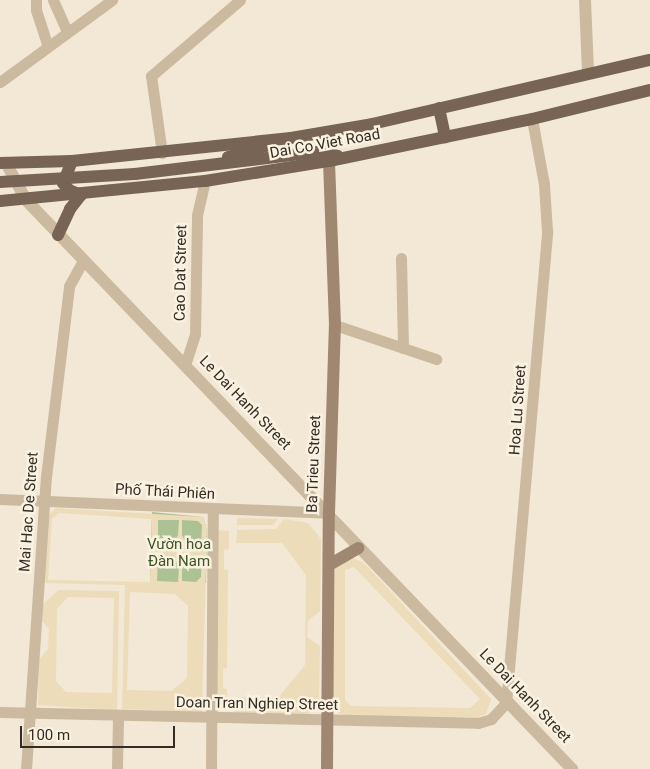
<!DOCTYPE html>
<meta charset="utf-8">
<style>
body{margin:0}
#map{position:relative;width:650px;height:769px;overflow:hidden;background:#f3e8d5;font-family:Roboto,sans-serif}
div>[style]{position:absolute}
.green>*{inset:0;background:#adc294}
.plaza>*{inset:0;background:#ecdcba}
.minor>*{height:11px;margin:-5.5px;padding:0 5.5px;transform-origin:5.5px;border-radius:5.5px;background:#cbb9a0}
.tertiary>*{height:12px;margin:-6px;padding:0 6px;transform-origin:6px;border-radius:6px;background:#cbb9a0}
.secondary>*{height:12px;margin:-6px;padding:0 6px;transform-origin:6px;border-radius:6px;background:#9f8772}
.primary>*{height:12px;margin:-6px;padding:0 6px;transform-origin:6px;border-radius:6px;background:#786454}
.primary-bridge>*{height:12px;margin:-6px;padding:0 6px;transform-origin:6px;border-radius:6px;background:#786454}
span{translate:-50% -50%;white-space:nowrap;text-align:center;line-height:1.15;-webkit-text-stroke:5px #faf2e1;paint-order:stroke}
.street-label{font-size:15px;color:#342b24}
.park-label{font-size:15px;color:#3e5426}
.scale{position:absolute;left:20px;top:726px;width:155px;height:22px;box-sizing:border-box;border:2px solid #342b24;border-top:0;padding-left:6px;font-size:15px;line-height:18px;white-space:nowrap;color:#342b24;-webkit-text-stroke:4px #faf2e1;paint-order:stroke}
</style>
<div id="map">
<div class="green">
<div style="clip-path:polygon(152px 512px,203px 517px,207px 530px,206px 583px,150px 582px)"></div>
</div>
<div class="plaza">
<div style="clip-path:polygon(evenodd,56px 508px,203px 517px,207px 530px,202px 712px,122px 709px,125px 585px,44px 583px,48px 515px,56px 508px,59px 513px,152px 519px,150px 582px,48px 580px,52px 519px,59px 513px,56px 508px,158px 520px,179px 520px,178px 535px,173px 546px,158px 546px,158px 520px,56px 508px,182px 520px,198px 521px,202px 525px,201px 547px,188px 547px,182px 535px,182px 520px,56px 508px,158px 555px,173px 555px,179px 567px,178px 582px,157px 581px,158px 555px,56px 508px,188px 556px,202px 556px,201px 577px,196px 582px,182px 581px,182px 567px,188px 556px,56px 508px,130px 592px,175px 594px,188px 606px,187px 678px,171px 691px,127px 690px,130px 592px)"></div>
<div style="clip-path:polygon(237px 518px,278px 519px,273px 525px,237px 525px)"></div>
<div style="clip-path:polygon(284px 519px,308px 523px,321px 539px,320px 611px,308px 621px,307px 637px,320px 646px,319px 699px,307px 715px,234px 715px,234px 697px,278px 698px,305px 665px,306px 575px,282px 543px,236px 543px,237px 530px,276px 529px)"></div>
<div style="clip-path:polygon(217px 530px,229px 531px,229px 549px,224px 550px,224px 569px,228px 570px,227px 668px,223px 669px,223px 688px,227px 689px,227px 702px,215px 702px)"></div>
<div style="clip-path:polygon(evenodd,353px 558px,364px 563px,491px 699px,486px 714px,478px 717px,347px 716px,338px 713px,333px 697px,334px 572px,336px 566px,353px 558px,354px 567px,480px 699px,470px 708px,351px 706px,345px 700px,345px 570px,354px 567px)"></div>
<div style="clip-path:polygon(evenodd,59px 590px,119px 591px,117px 710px,38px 705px,39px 660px,48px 649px,49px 629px,41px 620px,42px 605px,59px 590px,68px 597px,114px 598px,112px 693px,66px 692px,56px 681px,57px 609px,68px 597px)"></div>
</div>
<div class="minor">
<div style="left:36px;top:0;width:10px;rotate:90deg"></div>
<div style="left:36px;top:10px;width:38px;rotate:72deg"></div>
<div style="left:53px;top:0;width:35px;rotate:66deg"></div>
<div style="left:0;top:82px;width:139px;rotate:-36.2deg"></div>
<div style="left:162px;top:153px;width:78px;rotate:-98.1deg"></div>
<div style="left:151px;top:76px;width:117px;rotate:-40.5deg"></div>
<div style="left:401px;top:258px;width:90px;rotate:88.7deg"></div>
<div style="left:335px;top:325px;width:107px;rotate:18.6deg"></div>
<div style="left:185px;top:365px;width:33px;rotate:-72deg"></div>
<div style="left:195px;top:334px;width:119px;rotate:-89deg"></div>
<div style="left:197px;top:215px;width:35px;rotate:-77deg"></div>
<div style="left:0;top:499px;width:329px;rotate:2.4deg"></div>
<div style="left:0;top:712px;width:478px;rotate:1.3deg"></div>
<div style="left:478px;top:723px;width:14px;rotate:-17deg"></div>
<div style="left:491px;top:719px;width:22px;rotate:-47deg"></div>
<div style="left:506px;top:703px;width:474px;rotate:-85deg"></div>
<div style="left:547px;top:231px;width:47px;rotate:-93.7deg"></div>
<div style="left:544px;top:184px;width:66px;rotate:-100.5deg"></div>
<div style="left:26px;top:769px;width:293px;rotate:-86.1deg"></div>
<div style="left:46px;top:477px;width:192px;rotate:-83.1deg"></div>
<div style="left:69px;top:286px;width:29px;rotate:-61deg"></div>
<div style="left:117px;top:769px;width:53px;rotate:-88.9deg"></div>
<div style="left:211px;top:769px;width:259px;rotate:-89.6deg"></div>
</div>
<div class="tertiary">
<div style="left:585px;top:0;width:72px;rotate:87.6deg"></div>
<div style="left:6px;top:163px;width:42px;rotate:61.6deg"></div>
<div style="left:26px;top:200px;width:789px;rotate:46.18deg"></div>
</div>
<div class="secondary">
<div style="left:329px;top:565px;width:34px;rotate:-30deg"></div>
<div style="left:327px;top:769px;width:256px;rotate:-89.6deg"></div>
<div style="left:329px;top:513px;width:188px;rotate:-88.2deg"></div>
<div style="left:335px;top:325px;width:164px;rotate:-92.1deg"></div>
</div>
<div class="primary">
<div style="left:439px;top:108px;width:30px;rotate:78deg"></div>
<div style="left:228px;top:157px;width:43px;rotate:-16.3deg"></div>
<div style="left:72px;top:161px;width:24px;rotate:112deg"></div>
<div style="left:63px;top:183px;width:9px;rotate:49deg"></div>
<div style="left:69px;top:190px;width:13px;rotate:23deg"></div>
<div style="left:0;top:163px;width:72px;rotate:-1.6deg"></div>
<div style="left:72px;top:161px;width:220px;rotate:-6deg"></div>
<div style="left:291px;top:138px;width:82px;rotate:-9.8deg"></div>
<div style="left:372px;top:124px;width:285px;rotate:-13deg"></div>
<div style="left:135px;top:174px;width:184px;rotate:-6.9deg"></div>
<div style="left:318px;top:152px;width:20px;rotate:11deg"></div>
<div style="left:0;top:201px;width:206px;rotate:-5.6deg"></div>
<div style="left:205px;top:181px;width:126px;rotate:-9.2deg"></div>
<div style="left:329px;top:161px;width:207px;rotate:-11.7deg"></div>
<div style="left:532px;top:119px;width:122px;rotate:-13.8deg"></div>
<div style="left:58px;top:235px;width:29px;rotate:-65deg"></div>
<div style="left:70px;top:209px;width:18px;rotate:-52deg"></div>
</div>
<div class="primary-bridge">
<div style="left:0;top:182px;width:135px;rotate:-3.4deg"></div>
</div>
<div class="street-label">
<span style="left:325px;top:144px;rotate:-10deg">Dai Co Viet Road</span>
<span style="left:181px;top:273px;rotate:-89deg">Cao Dat Street</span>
<span style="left:245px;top:403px;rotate:46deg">Le Dai Hanh Street</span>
<span style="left:518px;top:410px;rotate:-86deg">Hoa Lu Street</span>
<span style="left:314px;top:464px;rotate:-88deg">Ba Trieu Street</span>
<span style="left:165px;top:492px;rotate:3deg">Phố Thái Phiên</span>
<span style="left:29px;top:512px;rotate:-86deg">Mai Hac De Street</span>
<span style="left:525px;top:696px;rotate:46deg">Le Dai Hanh Street</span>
<span style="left:257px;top:704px;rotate:1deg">Doan Tran Nghiep Street</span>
</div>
<div class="park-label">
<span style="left:179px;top:553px">Vườn hoa<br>Đàn Nam</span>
</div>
<div class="scale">100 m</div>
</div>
